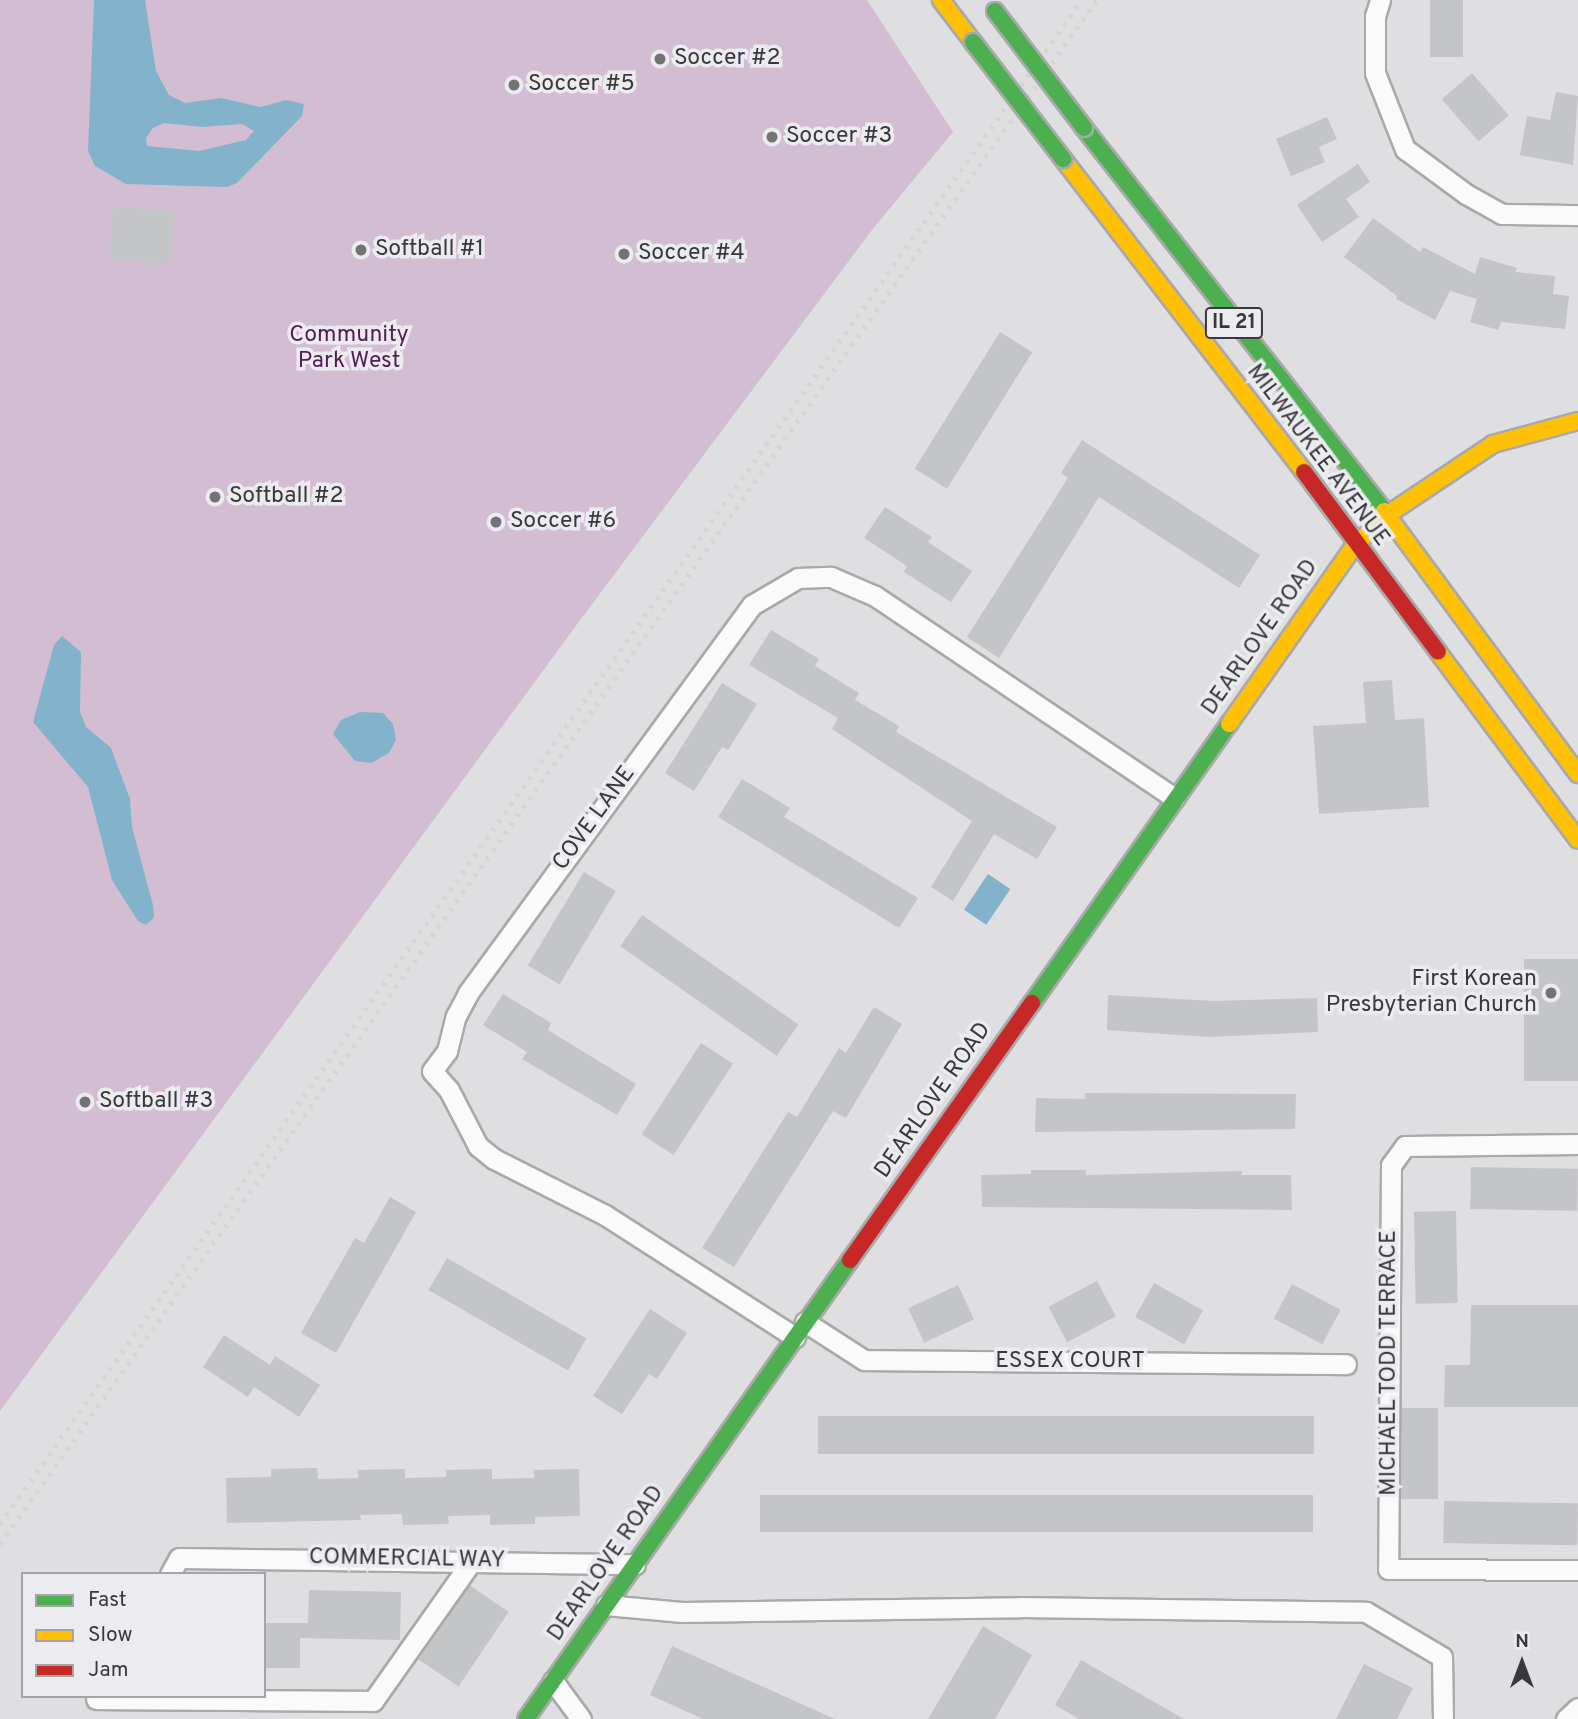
<!DOCTYPE html>
<style>
body{margin:0}
#map{position:relative;width:1578px;height:1719px;overflow:hidden;background:#dfdfe2;font-family:Overpass,sans-serif}
div>[style]{position:absolute}
.green>*{inset:0;background:#d3bdd3}
.water>*{inset:0;background:#83b2cb;transform-origin:0 0}
.building>*{inset:0;background:#c4c5c7;transform-origin:0 0}
.roads{filter:drop-shadow(2px 0 #a9a9aa) drop-shadow(-2px 0 #a9a9aa) drop-shadow(0 2px #a9a9aa) drop-shadow(0 -2px #a9a9aa)}
.street>*{height:19px;margin:-9.5px;padding:0 9.5px;transform-origin:9.5px;border-radius:9.5px;background:#fafafb}
.fast>*{height:16px;margin:-8px;padding:0 8px;transform-origin:8px;border-radius:8px;background:#4caf50}
.slow>*{height:16px;margin:-8px;padding:0 8px;transform-origin:8px;border-radius:8px;background:#ffc107}
.jam>*{height:16px;margin:-8px;padding:0 8px;transform-origin:8px;border-radius:8px;background:#c62828}
.rail>*{height:5px;margin-top:-2.5px;transform-origin:0;background:repeating-linear-gradient(90deg,#d5d5d6 0 3.5px,transparent 0 10.5px)}
.bridges{filter:drop-shadow(2px 0 #a9a9aa) drop-shadow(-2px 0 #a9a9aa) drop-shadow(0 2px #a9a9aa) drop-shadow(0 -2px #a9a9aa)}
.fast-bridge>*{height:16px;margin:-8px;padding:0 8px;transform-origin:8px;border-radius:8px;background:#4caf50}
.dots>*{width:19px;height:19px;translate:-50% -50%;box-sizing:border-box;border:4px solid #ebebf0;border-radius:50%}
span{translate:-50% -50%;white-space:nowrap;text-align:center;line-height:1.15;-webkit-text-stroke:7px #ebebf0;paint-order:stroke}
.shield-label span{padding:2px 5px;background:#ebebf0;border:2px solid;border-radius:5px;-webkit-text-stroke-width:0}
.shield-label{font-size:21px;color:#39393b;font-weight:700}
.poi-label{font-size:23px;color:#39393b}
.left{translate:0 -50%;text-align:left}
.right{translate:-100% -50%;text-align:right}
.park-label{font-size:23px;color:#561c55}
.street-label{font-size:23px;color:#39393b}
.legend{position:absolute;left:21px;top:1572px;width:245px;height:126px;box-sizing:border-box;background:#ebebf0;border:2px solid #a4a4a8;margin:0;padding:9px 12px;list-style:none;font-size:21px;color:#39393b}
.legend li{display:flex;align-items:center;gap:14px;height:35px}
.legend b{width:35px;border:2px solid #a4a4a8}
.north{position:absolute;left:1487px;top:1628px;width:70px;height:70px;-webkit-text-stroke:5px #ebebf0;paint-order:stroke;rotate:0deg;font-size:19px;font-weight:700;line-height:28px;text-align:center;color:#39393b}
.north::after{content:'';display:block;margin:auto;width:24px;height:32px;background:#39393b;clip-path:polygon(50% 0,100% 100%,50% 72%,0 100%)}
</style>
<div id="map">
<div class="green">
<div style="clip-path:polygon(0 0,867px 0,953px 132px,872px 230px,578px 623px,0 1411px)"></div>
</div>
<div class="water">
<div style="clip-path:polygon(evenodd,94px 0,145px 0,156px 71px,169px 95px,185px 103px,221px 98px,261px 107px,286px 100px,304px 104px,302px 116px,237px 183px,227px 187px,126px 184px,95px 166px,88px 151px,94px 0,164px 123px,202px 127px,242px 124px,254px 131px,246px 140px,199px 151px,147px 146px,146px 138px,153px 128px,164px 123px)"></div>
<div style="clip-path:polygon(62px 636px,81px 652px,80px 712px,86px 727px,111px 748px,130px 799px,132px 827px,153px 905px,154px 917px,146px 925px,138px 921px,112px 880px,88px 787px,33px 722px,54px 645px)"></div>
<div style="clip-path:polygon(360px 712px,383px 713px,393px 724px,396px 740px,389px 753px,371px 763px,355px 761px,333px 734px,341px 720px)"></div>
<div style="left:988px;top:874px;width:27px;height:43px;rotate:34deg"></div>
</div>
<div class="building">
<div style="left:1430px;top:0;width:33px;height:57px"></div>
<div style="left:1472px;top:73px;width:56px;height:40px;rotate:49deg"></div>
<div style="clip-path:polygon(1556px 92px,1578px 96px,1573px 165px,1520px 155px,1527px 116px,1550px 120px)"></div>
<div style="clip-path:polygon(1327px 117px,1337px 139px,1319px 147px,1325px 162px,1291px 176px,1276px 139px)"></div>
<div style="clip-path:polygon(1358px 164px,1370px 182px,1346px 199px,1359px 217px,1322px 242px,1297px 205px)"></div>
<div style="left:113px;top:207px;width:62px;height:53px;rotate:4deg"></div>
<div style="clip-path:polygon(1373px 218px,1420px 252px,1423px 247px,1475px 274px,1480px 257px,1517px 268px,1515px 272px,1555px 276px,1553px 294px,1569px 296px,1565px 329px,1501px 322px,1498px 330px,1470px 322px,1477px 299px,1450px 291px,1435px 320px,1396px 299px,1397px 296px,1344px 257px)"></div>
<div style="left:1000px;top:332px;width:38px;height:161px;rotate:32deg"></div>
<div style="clip-path:polygon(1082px 440px,1260px 555px,1239px 588px,1099px 497px,999px 658px,967px 637px,1068px 478px,1061px 473px)"></div>
<div style="clip-path:polygon(885px 507px,932px 537px,928px 542px,972px 571px,951px 602px,904px 572px,907px 566px,864px 538px)"></div>
<div style="clip-path:polygon(771px 630px,819px 659px,815px 666px,859px 693px,855px 700px,899px 726px,896px 732px,1057px 827px,1037px 859px,994px 834px,953px 901px,931px 887px,972px 821px,832px 729px,838px 718px,749px 665px)"></div>
<div style="clip-path:polygon(1392px 680px,1395px 720px,1424px 718px,1429px 807px,1319px 814px,1313px 726px,1366px 723px,1363px 682px)"></div>
<div style="clip-path:polygon(722px 683px,757px 704px,728px 750px,722px 747px,694px 791px,665px 773px)"></div>
<div style="clip-path:polygon(742px 779px,790px 808px,784px 817px,918px 898px,899px 928px,718px 817px)"></div>
<div style="left:584px;top:872px;width:37px;height:109px;rotate:31deg"></div>
<div style="left:642px;top:915px;width:191px;height:38px;rotate:35deg"></div>
<div style="left:1524px;top:959px;width:54px;height:122px"></div>
<div style="clip-path:polygon(503px 994px,551px 1023px,548px 1030px,636px 1084px,617px 1115px,522px 1059px,527px 1052px,483px 1025px)"></div>
<div style="clip-path:polygon(1108px 995px,1214px 1001px,1317px 998px,1318px 1032px,1209px 1037px,1107px 1030px)"></div>
<div style="clip-path:polygon(874px 1007px,902px 1024px,846px 1118px,833px 1111px,734px 1267px,702px 1248px,788px 1112px,797px 1117px,839px 1048px,846px 1053px)"></div>
<div style="left:701px;top:1043px;width:38px;height:109px;rotate:33deg"></div>
<div style="clip-path:polygon(1085px 1093px,1296px 1094px,1295px 1129px,1035px 1132px,1036px 1098px,1085px 1099px)"></div>
<div style="left:1471px;top:1167px;width:107px;height:42px;rotate:1deg"></div>
<div style="clip-path:polygon(1031px 1170px,1086px 1170px,1086px 1175px,1242px 1171px,1242px 1175px,1291px 1175px,1292px 1210px,982px 1207px,981px 1175px,1031px 1174px)"></div>
<div style="clip-path:polygon(390px 1197px,416px 1212px,336px 1353px,301px 1333px,355px 1238px,364px 1243px)"></div>
<div style="left:1456px;top:1211px;width:92px;height:42px;rotate:89deg"></div>
<div style="left:447px;top:1258px;width:161px;height:37px;rotate:30deg"></div>
<div style="left:1097px;top:1281px;width:40px;height:55px;rotate:62deg"></div>
<div style="left:1154px;top:1283px;width:56px;height:39px;rotate:29deg"></div>
<div style="left:1292px;top:1284px;width:55px;height:39px;rotate:28deg"></div>
<div style="left:958px;top:1285px;width:38px;height:55px;rotate:65deg"></div>
<div style="clip-path:polygon(1471px 1305px,1578px 1305px,1578px 1407px,1444px 1407px,1445px 1365px,1470px 1365px)"></div>
<div style="clip-path:polygon(650px 1309px,687px 1333px,657px 1379px,649px 1374px,622px 1414px,593px 1396px)"></div>
<div style="clip-path:polygon(224px 1335px,270px 1365px,275px 1356px,320px 1385px,299px 1417px,254px 1387px,248px 1397px,203px 1367px)"></div>
<div style="left:1401px;top:1408px;width:37px;height:91px"></div>
<div style="left:818px;top:1416px;width:496px;height:38px"></div>
<div style="clip-path:polygon(317px 1468px,318px 1479px,358px 1478px,358px 1470px,405px 1469px,405px 1478px,446px 1477px,446px 1470px,492px 1469px,492px 1479px,534px 1478px,534px 1470px,579px 1469px,580px 1516px,535px 1517px,535px 1524px,490px 1525px,490px 1515px,448px 1516px,449px 1524px,403px 1525px,402px 1514px,360px 1515px,361px 1520px,227px 1523px,226px 1478px,271px 1477px,271px 1469px)"></div>
<div style="left:760px;top:1495px;width:553px;height:37px"></div>
<div style="left:1444px;top:1501px;width:134px;height:42px;rotate:1deg"></div>
<div style="left:469px;top:1585px;width:48px;height:90px;rotate:34deg"></div>
<div style="clip-path:polygon(309px 1590px,401px 1592px,400px 1640px,300px 1638px,300px 1668px,264px 1668px,264px 1623px,308px 1623px)"></div>
<div style="clip-path:polygon(983px 1626px,1032px 1655px,995px 1719px,928px 1719px)"></div>
<div style="clip-path:polygon(672px 1646px,835px 1719px,703px 1719px,650px 1695px)"></div>
<div style="clip-path:polygon(1081px 1660px,1184px 1719px,1079px 1719px,1055px 1705px)"></div>
<div style="clip-path:polygon(1364px 1664px,1413px 1688px,1397px 1719px,1336px 1719px)"></div>
</div>
<div class="roads">
<div class="street">
<div style="left:1380px;top:0;width:17px;rotate:107deg"></div>
<div style="left:1375px;top:16px;width:57px;rotate:90deg"></div>
<div style="left:1375px;top:73px;width:82px;rotate:68.5deg"></div>
<div style="left:1405px;top:149px;width:76px;rotate:36.4deg"></div>
<div style="left:1466px;top:194px;width:41px;rotate:29.1deg"></div>
<div style="left:1502px;top:214px;width:76px;rotate:0.8deg"></div>
<div style="left:1578px;top:1144px;width:173px;rotate:179.3deg"></div>
<div style="left:1405px;top:1146px;width:24px;rotate:126deg"></div>
<div style="left:1391px;top:1165px;width:404px;rotate:90.4deg"></div>
<div style="left:1388px;top:1569px;width:190px;rotate:0.3deg"></div>
<div style="left:805px;top:1322px;width:70px;rotate:32.8deg"></div>
<div style="left:864px;top:1360px;width:482px;rotate:0.5deg"></div>
<div style="left:795px;top:1337px;width:226px;rotate:-147.3deg"></div>
<div style="left:605px;top:1215px;width:124px;rotate:-153.2deg"></div>
<div style="left:494px;top:1159px;width:21px;rotate:-141deg"></div>
<div style="left:478px;top:1146px;width:63px;rotate:-117.4deg"></div>
<div style="left:449px;top:1090px;width:25px;rotate:-132deg"></div>
<div style="left:432px;top:1071px;width:25px;rotate:-53deg"></div>
<div style="left:447px;top:1051px;width:36px;rotate:-76deg"></div>
<div style="left:456px;top:1016px;width:26px;rotate:-62deg"></div>
<div style="left:468px;top:993px;width:481px;rotate:-53.8deg"></div>
<div style="left:752px;top:605px;width:53px;rotate:-30.4deg"></div>
<div style="left:798px;top:578px;width:33px;rotate:-2deg"></div>
<div style="left:831px;top:577px;width:48px;rotate:23.4deg"></div>
<div style="left:875px;top:596px;width:361px;rotate:34deg"></div>
<div style="left:170px;top:1574px;width:18px;rotate:-61deg"></div>
<div style="left:179px;top:1558px;width:456px;rotate:0.8deg"></div>
<div style="left:606px;top:1605px;width:76px;rotate:5.3deg"></div>
<div style="left:682px;top:1612px;width:338px;rotate:-0.8deg"></div>
<div style="left:1020px;top:1607px;width:346px;rotate:0.8deg"></div>
<div style="left:1366px;top:1612px;width:88px;rotate:30.6deg"></div>
<div style="left:1442px;top:1657px;width:62px;rotate:89.1deg"></div>
<div style="left:553px;top:1681px;width:47px;rotate:53.6deg"></div>
<div style="left:96px;top:1699px;width:277px;rotate:0.4deg"></div>
<div style="left:373px;top:1701px;width:174px;rotate:-54.8deg"></div>
<div style="left:1566px;top:1719px;width:16px;rotate:-43deg"></div>
</div>
<div class="fast">
<div style="left:1084px;top:128px;width:487px;rotate:51.9deg"></div>
<div style="left:1032px;top:1003px;width:342px;rotate:-54.8deg"></div>
<div style="left:526px;top:1719px;width:562px;rotate:-54.78deg"></div>
</div>
<div class="slow">
<div style="left:941px;top:0;width:53px;rotate:52.7deg"></div>
<div style="left:1063px;top:159px;width:395px;rotate:52.4deg"></div>
<div style="left:1384px;top:511px;width:327px;rotate:53.6deg"></div>
<div style="left:1438px;top:652px;width:234px;rotate:53.3deg"></div>
<div style="left:1229px;top:724px;width:219px;rotate:-54.9deg"></div>
<div style="left:1355px;top:545px;width:44px;rotate:-43.2deg"></div>
<div style="left:1387px;top:515px;width:128px;rotate:-33.8deg"></div>
<div style="left:1493px;top:444px;width:88px;rotate:-15.1deg"></div>
</div>
<div class="jam">
<div style="left:1304px;top:472px;width:224px;rotate:53.3deg"></div>
<div style="left:850px;top:1260px;width:315px;rotate:-54.7deg"></div>
</div>
</div>
<div class="rail">
<div style="left:0;top:1524px;width:1869px;rotate:-54.63deg"></div>
<div style="left:0;top:1544px;width:1894px;rotate:-54.61deg"></div>
</div>
<div class="bridges">
<div class="fast-bridge">
<div style="left:995px;top:11px;width:147px;rotate:52.7deg"></div>
<div style="left:973px;top:42px;width:148px;rotate:52.4deg"></div>
</div>
</div>
<div class="dots">
<div style="left:660px;top:59px;background:#737375"></div>
<div style="left:514px;top:85px;background:#737375"></div>
<div style="left:772px;top:137px;background:#737375"></div>
<div style="left:361px;top:250px;background:#737375"></div>
<div style="left:624px;top:254px;background:#737375"></div>
<div style="left:215px;top:497px;background:#737375"></div>
<div style="left:496px;top:522px;background:#737375"></div>
<div style="left:1551px;top:993px;background:#737375"></div>
<div style="left:85px;top:1102px;background:#737375"></div>
</div>
<div class="shield-label">
<span style="left:1234px;top:323px">IL 21</span>
</div>
<div class="poi-label">
<span class="left" style="left:674px;top:59px">Soccer #2</span>
<span class="left" style="left:528px;top:85px">Soccer #5</span>
<span class="left" style="left:786px;top:137px">Soccer #3</span>
<span class="left" style="left:375px;top:250px">Softball #1</span>
<span class="left" style="left:638px;top:254px">Soccer #4</span>
<span class="left" style="left:229px;top:497px">Softball #2</span>
<span class="left" style="left:510px;top:522px">Soccer #6</span>
<span class="right" style="left:1537px;top:993px">First Korean<br>Presbyterian Church</span>
<span class="left" style="left:99px;top:1102px">Softball #3</span>
</div>
<div class="park-label">
<span style="left:349px;top:349px">Community<br>Park West</span>
</div>
<div class="street-label">
<span style="left:1317px;top:456px;rotate:53deg">MILWAUKEE AVENUE</span>
<span style="left:1261px;top:638px;rotate:-55deg">DEARLOVE ROAD</span>
<span style="left:595px;top:819px;rotate:-54deg">COVE LANE</span>
<span style="left:934px;top:1101px;rotate:-55deg">DEARLOVE ROAD</span>
<span style="left:1070px;top:1362px">ESSEX COURT</span>
<span style="left:1390px;top:1363px;rotate:-90deg">MICHAEL TODD TERRACE</span>
<span style="left:407px;top:1560px;rotate:1deg">COMMERCIAL WAY</span>
<span style="left:607px;top:1564px;rotate:-55deg">DEARLOVE ROAD</span>
</div>
<ul class="legend">
<li><b style="height:9px;background:#4caf50"></b>Fast</li>
<li><b style="height:9px;background:#ffc107"></b>Slow</li>
<li><b style="height:9px;background:#c62828"></b>Jam</li>
</ul>
<div class="north">N</div>
</div>
